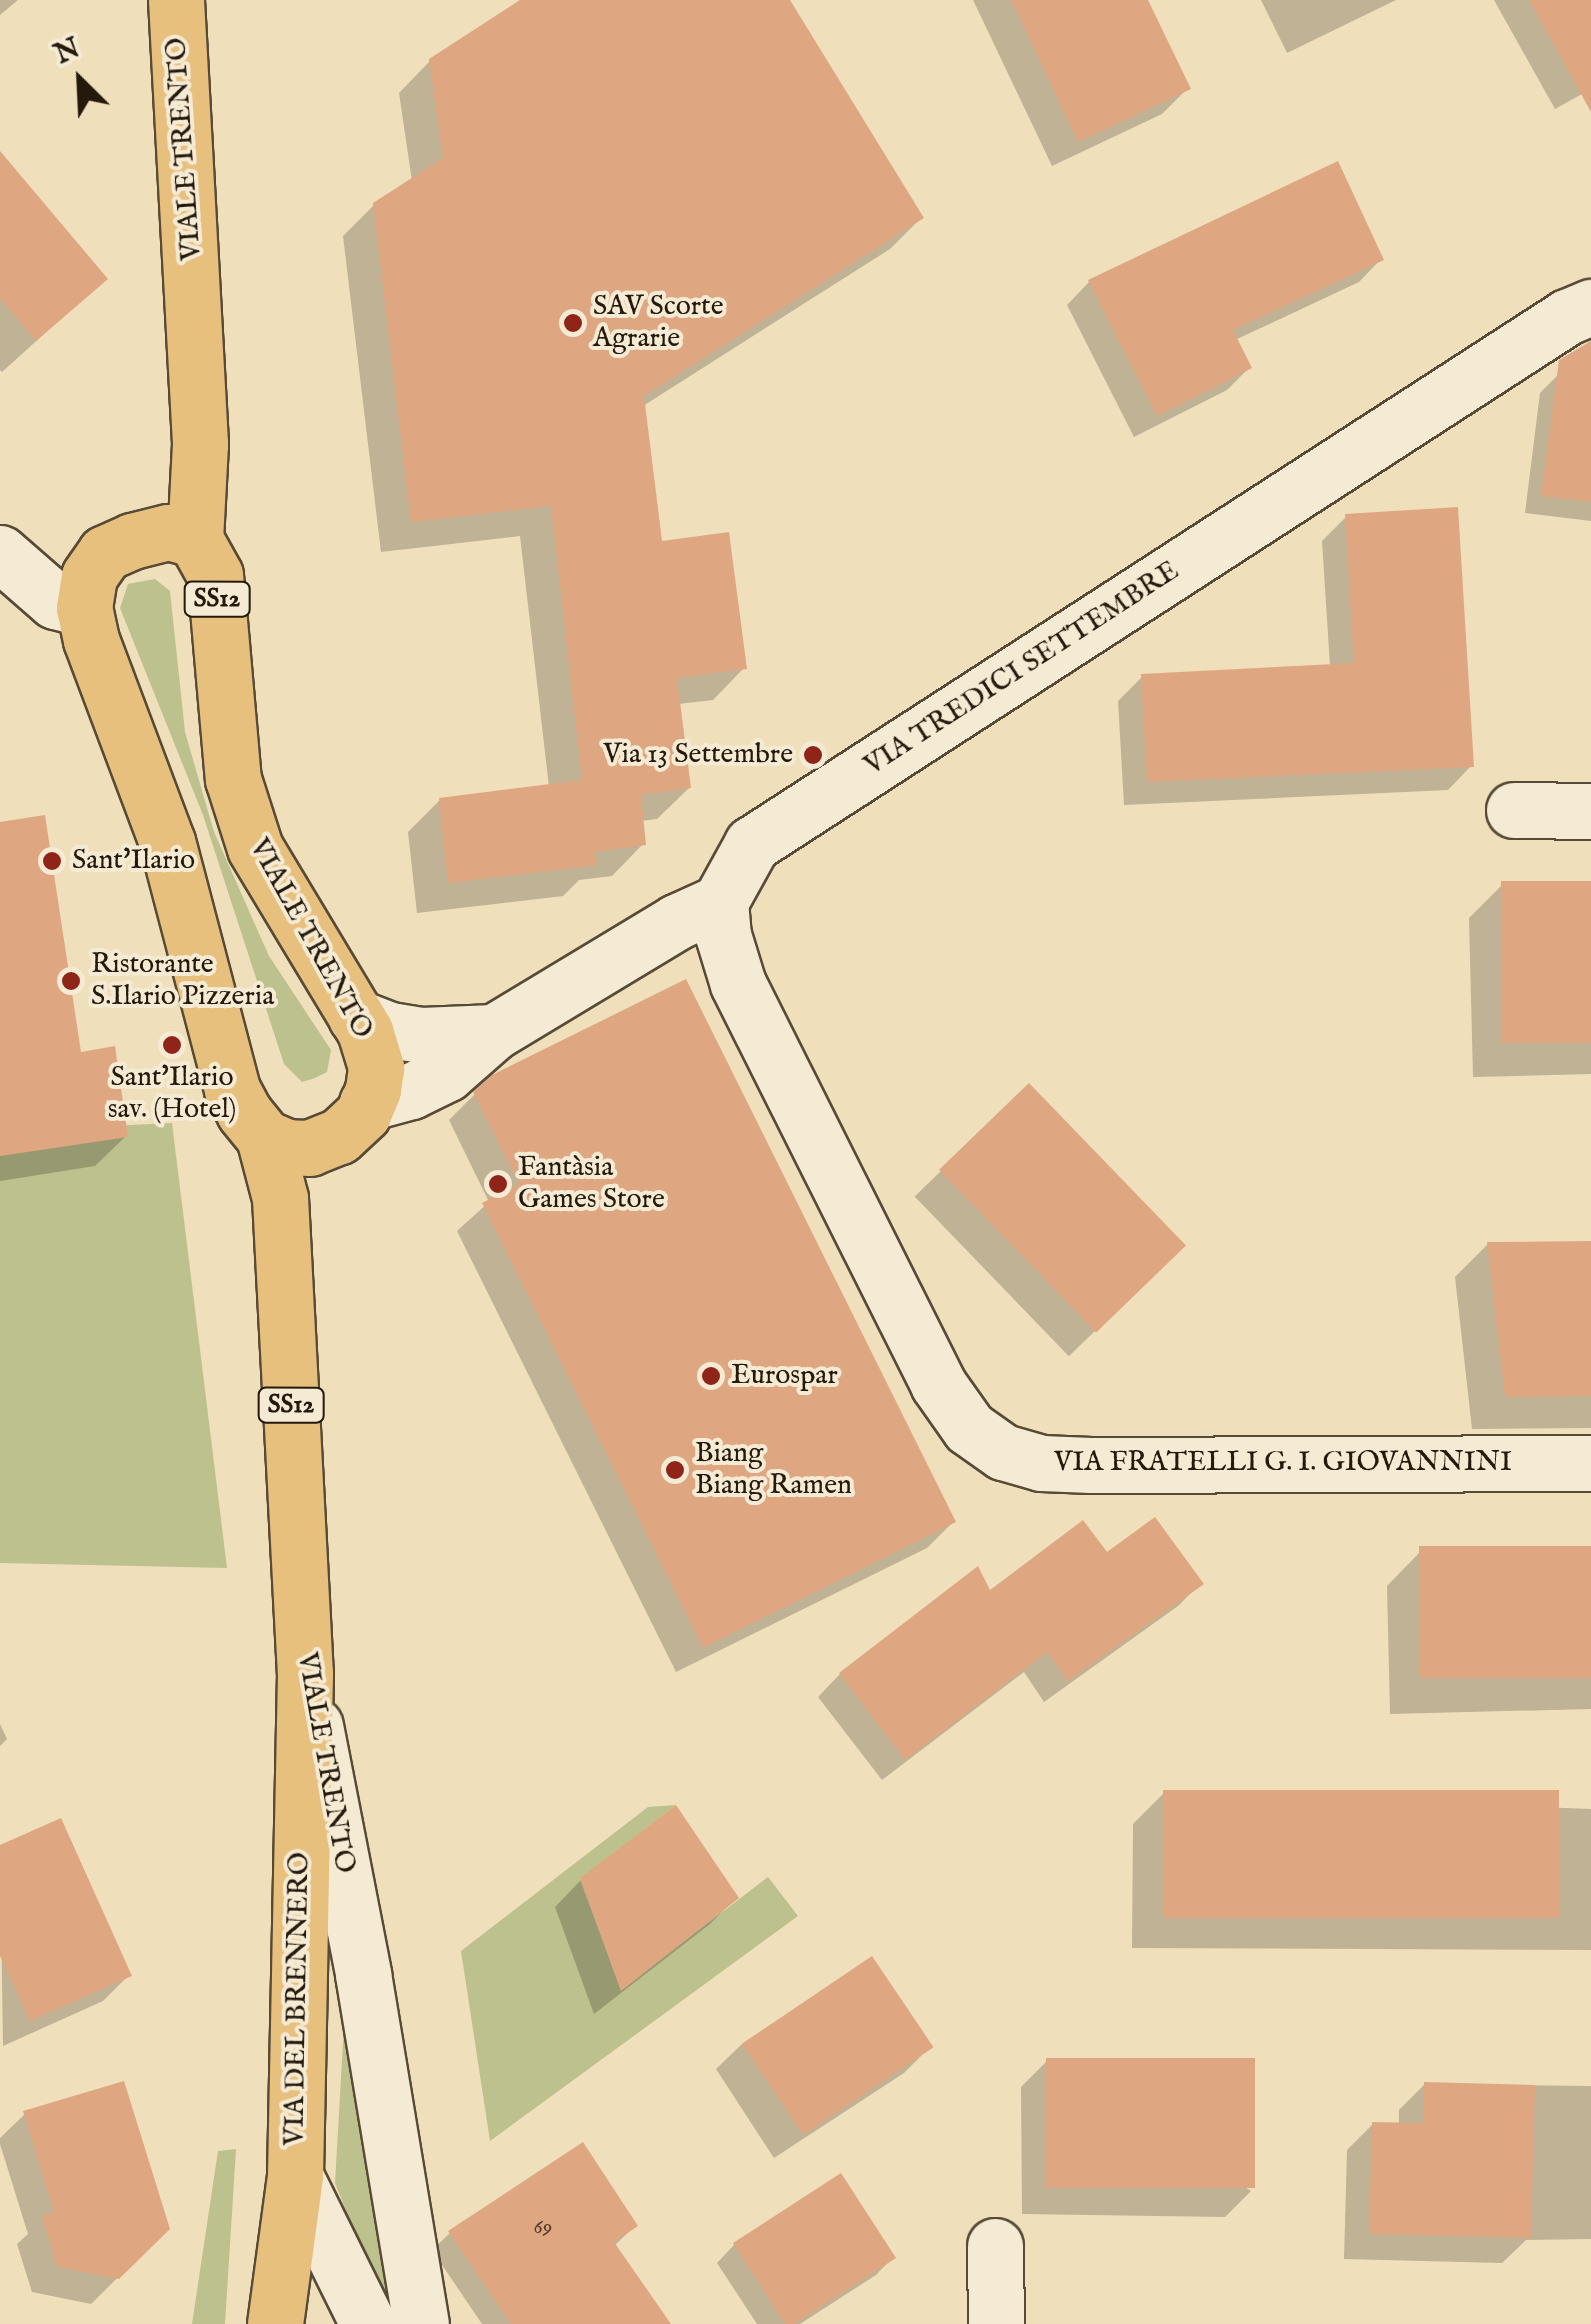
<!DOCTYPE html>
<meta charset="utf-8">
<style>
body{margin:0}
#map{position:relative;width:1591px;height:2324px;overflow:hidden;background:#efdfbb;font-family:"IM FELL English",serif}
div>[style]{position:absolute}
.green>*{inset:0;background:#bdc18d}
.shadow>*{inset:0;background:#0003;transform-origin:0 0}
.building>*{inset:0;background:#dfa781;transform-origin:0 0}
.roads{filter:drop-shadow(2px 0 #574a37) drop-shadow(-2px 0 #574a37) drop-shadow(0 2px #574a37) drop-shadow(0 -2px #574a37)}
.street>*{height:55px;margin:-27.5px;padding:0 27.5px;transform-origin:27.5px;border-radius:27.5px;background:#f5ead3}
.primary>*{height:55px;margin:-27.5px;padding:0 27.5px;transform-origin:27.5px;border-radius:27.5px;background:#e8c07e}
.dots>*{width:28px;height:28px;translate:-50% -50%;box-sizing:border-box;border:5px solid #f5ead3;border-radius:50%}
span{translate:-50% -50%;white-space:nowrap;text-align:center;line-height:1.15;-webkit-text-stroke:8px #f5ead3;paint-order:stroke}
.number-label{font-size:22px;color:#533c28}
.number-label span{-webkit-text-stroke-width:0}
.shield-label span{padding:2px 8px;background:#f5ead3;border:2px solid;border-radius:8px;-webkit-text-stroke-width:0}
.shield-label{font-size:25px;color:#24190b;font-weight:700}
.street-label{font-size:28px;color:#24190b}
.poi-label{font-size:28px;color:#24190b}
.left{translate:0 -50%;text-align:left}
.right{translate:-100% -50%;text-align:right}
.north{position:absolute;left:30px;top:30px;width:100px;height:100px;-webkit-text-stroke:8px #f5ead3;paint-order:stroke;rotate:336deg;font-size:28px;font-weight:700;line-height:40px;text-align:center;color:#24190b}
.north::after{content:'';display:block;margin:auto;width:35px;height:45px;background:#24190b;clip-path:polygon(50% 0,100% 100%,50% 72%,0 100%)}
</style>
<div id="map">
<div class="green">
<div style="clip-path:polygon(155px 579px,170px 591px,185px 732px,214px 832px,269px 956px,331px 1050px,327px 1072px,315px 1078px,302px 1082px,284px 1064px,203px 815px,120px 608px,128px 584px)"></div>
<div style="clip-path:polygon(172px 1123px,227px 1568px,0 1563px,0 1131px)"></div>
<div style="clip-path:polygon(676px 1805px,580px 1879px,621px 1990px,768px 1877px,798px 1916px,490px 2141px,461px 1951px,648px 1807px)"></div>
<div style="clip-path:polygon(346px 1990px,396px 2324px,391px 2324px,335px 2183px)"></div>
<div style="clip-path:polygon(236px 2149px,225px 2324px,192px 2324px,218px 2151px)"></div>
</div>
<div class="shadow">
<div style="clip-path:polygon(0 0,18px 0,0 15px)"></div>
<div style="clip-path:polygon(525px 0,787px 0,921px 218px,890px 249px,643px 406px,660px 544px,744px 668px,713px 700px,678px 704px,689px 788px,657px 819px,641px 821px,643px 844px,612px 876px,579px 880px,563px 896px,417px 913px,408px 832px,440px 800px,549px 787px,520px 536px,381px 552px,343px 236px,375px 204px,412px 181px,399px 93px,430px 61px)"></div>
<div style="clip-path:polygon(973px 0,1145px 0,1188px 88px,1162px 114px,1052px 166px)"></div>
<div style="clip-path:polygon(1261px 0,1396px 0,1287px 53px)"></div>
<div style="clip-path:polygon(1494px 0,1591px 0,1591px 89px,1555px 109px)"></div>
<div style="clip-path:polygon(0 155px,105px 279px,2px 372px,0 370px)"></div>
<div style="clip-path:polygon(1337px 165px,1381px 259px,1359px 282px,1235px 340px,1249px 368px,1227px 390px,1134px 437px,1067px 305px,1089px 282px)"></div>
<div style="clip-path:polygon(1558px 375px,1591px 383px,1591px 521px,1525px 513px,1540px 393px)"></div>
<div style="clip-path:polygon(1346px 517px,1471px 766px,1448px 790px,1124px 805px,1118px 701px,1142px 677px,1330px 666px,1322px 541px)"></div>
<div style="clip-path:polygon(0 825px,79px 1055px,126px 1136px,95px 1166px,0 1181px)"></div>
<div style="clip-path:polygon(1591px 883px,1591px 1074px,1473px 1077px,1469px 918px,1502px 885px)"></div>
<div style="left:1029px;top:1086px;width:222px;height:159px;rotate:46deg"></div>
<div style="clip-path:polygon(475px 1094px,953px 1522px,927px 1548px,676px 1672px,457px 1231px,489px 1202px,449px 1120px)"></div>
<div style="clip-path:polygon(1488px 1244px,1591px 1244px,1591px 1428px,1472px 1429px,1455px 1277px)"></div>
<div style="clip-path:polygon(1591px 1548px,1591px 1709px,1390px 1714px,1387px 1586px,1420px 1552px)"></div>
<div style="clip-path:polygon(1106px 1556px,1201px 1583px,1178px 1606px,1044px 1702px,1024px 1672px,882px 1780px,818px 1697px,840px 1674px)"></div>
<div style="clip-path:polygon(0 1724px,7px 1739px,0 1746px)"></div>
<div style="clip-path:polygon(1164px 1793px,1591px 1809px,1591px 1950px,1132px 1948px,1133px 1824px)"></div>
<div style="clip-path:polygon(0 1848px,129px 1975px,103px 2001px,3px 2046px)"></div>
<div style="clip-path:polygon(581px 1880px,736px 1898px,710px 1924px,594px 2014px,555px 1907px)"></div>
<div style="clip-path:polygon(742px 2044px,930px 2047px,904px 2073px,774px 2158px,716px 2069px)"></div>
<div style="clip-path:polygon(1047px 2061px,1251px 2191px,1225px 2217px,1022px 2214px,1021px 2087px)"></div>
<div style="clip-path:polygon(1425px 2084px,1591px 2086px,1591px 2239px,1526px 2240px,1502px 2263px,1344px 2259px,1347px 2150px,1373px 2124px,1399px 2125px,1399px 2110px)"></div>
<div style="clip-path:polygon(25px 2114px,167px 2229px,91px 2304px,32px 2292px,17px 2244px,28px 2234px,0 2144px,0 2138px)"></div>
<div style="clip-path:polygon(841px 2176px,893px 2257px,876px 2275px,800px 2324px,757px 2324px,717px 2263px,734px 2245px)"></div>
<div style="clip-path:polygon(635px 2226px,614px 2246px,668px 2324px,482px 2324px,432px 2250px,450px 2233px)"></div>
</div>
<div class="building">
<div style="clip-path:polygon(520px 0,790px 0,924px 218px,644px 396px,662px 541px,729px 532px,747px 669px,677px 678px,691px 788px,641px 795px,646px 845px,594px 852px,597px 865px,448px 883px,439px 798px,582px 780px,551px 506px,411px 522px,373px 203px,443px 158px,429px 59px)"></div>
<div style="clip-path:polygon(1011px 0,1148px 0,1191px 89px,1078px 142px)"></div>
<div style="clip-path:polygon(1529px 0,1591px 0,1591px 112px)"></div>
<div style="clip-path:polygon(0 151px,108px 279px,36px 341px,0 298px)"></div>
<div style="clip-path:polygon(1338px 161px,1384px 260px,1233px 330px,1252px 368px,1157px 416px,1088px 280px)"></div>
<div style="clip-path:polygon(1591px 341px,1591px 502px,1541px 496px,1559px 360px)"></div>
<div style="clip-path:polygon(1458px 507px,1474px 767px,1147px 782px,1141px 674px,1354px 663px,1345px 514px)"></div>
<div style="clip-path:polygon(45px 815px,81px 1052px,115px 1046px,128px 1137px,0 1156px,0 822px)"></div>
<div style="left:1591px;top:881px;width:162px;height:90px;rotate:90deg"></div>
<div style="clip-path:polygon(686px 979px,956px 1522px,703px 1648px,482px 1203px,519px 1184px,473px 1092px,492px 1075px)"></div>
<div style="left:1029px;top:1083px;width:226px;height:125px;rotate:46deg"></div>
<div style="clip-path:polygon(1591px 1241px,1591px 1396px,1505px 1397px,1487px 1242px)"></div>
<div style="clip-path:polygon(1155px 1517px,1204px 1584px,1068px 1681px,1047px 1652px,905px 1760px,839px 1673px,978px 1566px,990px 1590px,1083px 1520px,1107px 1552px)"></div>
<div style="left:1591px;top:1546px;width:132px;height:172px;rotate:90deg"></div>
<div style="left:1163px;top:1790px;width:396px;height:128px"></div>
<div style="clip-path:polygon(676px 1805px,739px 1898px,621px 1991px,580px 1878px)"></div>
<div style="clip-path:polygon(61px 1818px,132px 1976px,30px 2021px,0 1956px,0 1845px)"></div>
<div style="left:872px;top:1956px;width:110px;height:157px;rotate:56deg"></div>
<div style="left:1046px;top:2058px;width:209px;height:130px"></div>
<div style="clip-path:polygon(124px 2081px,170px 2229px,119px 2279px,57px 2267px,42px 2216px,54px 2212px,23px 2111px)"></div>
<div style="clip-path:polygon(1424px 2082px,1535px 2085px,1531px 2238px,1369px 2234px,1372px 2122px,1423px 2123px)"></div>
<div style="clip-path:polygon(583px 2142px,638px 2226px,614px 2242px,671px 2324px,511px 2324px,448px 2231px)"></div>
<div style="clip-path:polygon(841px 2173px,896px 2258px,794px 2324px,785px 2324px,733px 2243px)"></div>
</div>
<div class="roads">
<div class="street">
<div style="left:0;top:553px;width:73px;rotate:41.1deg"></div>
<div style="left:55px;top:601px;width:30px;rotate:14deg"></div>
<div style="left:1514px;top:810px;width:77px;rotate:0.7deg"></div>
<div style="left:720px;top:902px;width:33px;rotate:85deg"></div>
<div style="left:723px;top:935px;width:51px;rotate:73deg"></div>
<div style="left:738px;top:984px;width:447px;rotate:63.4deg"></div>
<div style="left:938px;top:1384px;width:54px;rotate:54.8deg"></div>
<div style="left:969px;top:1428px;width:42px;rotate:35.2deg"></div>
<div style="left:1003px;top:1452px;width:40px;rotate:16deg"></div>
<div style="left:1041px;top:1463px;width:50px;rotate:2.3deg"></div>
<div style="left:1091px;top:1465px;width:500px;rotate:-0.23deg"></div>
<div style="left:356px;top:1017px;width:36px;rotate:21deg"></div>
<div style="left:390px;top:1030px;width:31px;rotate:9deg"></div>
<div style="left:421px;top:1035px;width:73px;rotate:-2.4deg"></div>
<div style="left:367px;top:1103px;width:46px;rotate:-15.3deg"></div>
<div style="left:411px;top:1091px;width:39px;rotate:-26deg"></div>
<div style="left:446px;top:1074px;width:64px;rotate:-41.2deg"></div>
<div style="left:494px;top:1032px;width:213px;rotate:-31.1deg"></div>
<div style="left:676px;top:922px;width:48px;rotate:-24.4deg"></div>
<div style="left:720px;top:902px;width:66px;rotate:-61.1deg"></div>
<div style="left:752px;top:844px;width:971px;rotate:-32.89deg"></div>
<div style="left:1567px;top:317px;width:26px;rotate:-23deg"></div>
<div style="left:315px;top:1726px;width:253px;rotate:79deg"></div>
<div style="left:363px;top:1974px;width:355px;rotate:80.6deg"></div>
<div style="left:295px;top:2176px;width:165px;rotate:63.7deg"></div>
<div style="left:995px;top:2246px;width:78px;rotate:89.3deg"></div>
</div>
<div class="primary">
<div style="left:176px;top:0;width:445px;rotate:86.9deg"></div>
<div style="left:200px;top:444px;width:95px;rotate:93deg"></div>
<div style="left:168px;top:532px;width:28px;rotate:15deg"></div>
<div style="left:195px;top:539px;width:41px;rotate:60.9deg"></div>
<div style="left:215px;top:575px;width:205px;rotate:85deg"></div>
<div style="left:233px;top:779px;width:72px;rotate:72.3deg"></div>
<div style="left:255px;top:848px;width:214px;rotate:59deg"></div>
<div style="left:365px;top:1031px;width:39px;rotate:73deg"></div>
<div style="left:376px;top:1068px;width:22px;rotate:98deg"></div>
<div style="left:373px;top:1090px;width:26px;rotate:113deg"></div>
<div style="left:363px;top:1114px;width:33px;rotate:137deg"></div>
<div style="left:339px;top:1136px;width:31px;rotate:158deg"></div>
<div style="left:310px;top:1148px;width:23px;rotate:-178deg"></div>
<div style="left:287px;top:1147px;width:25px;rotate:-157deg"></div>
<div style="left:264px;top:1137px;width:32px;rotate:-129deg"></div>
<div style="left:244px;top:1112px;width:26px;rotate:-118deg"></div>
<div style="left:232px;top:1089px;width:255px;rotate:-104.7deg"></div>
<div style="left:167px;top:842px;width:216px;rotate:-110.6deg"></div>
<div style="left:91px;top:640px;width:33px;rotate:-102deg"></div>
<div style="left:84px;top:608px;width:32px;rotate:-81deg"></div>
<div style="left:89px;top:576px;width:28px;rotate:-55deg"></div>
<div style="left:105px;top:553px;width:30px;rotate:-24deg"></div>
<div style="left:132px;top:541px;width:37px;rotate:-14deg"></div>
<div style="left:264px;top:1137px;width:63px;rotate:75.3deg"></div>
<div style="left:280px;top:1198px;width:476px;rotate:87deg"></div>
<div style="left:305px;top:1673px;width:503px;rotate:91.14deg"></div>
<div style="left:295px;top:2176px;width:149px;rotate:97.7deg"></div>
</div>
</div>
<div class="dots">
<div style="left:573px;top:323px;background:#8f2418"></div>
<div style="left:813px;top:755px;background:#8f2418"></div>
<div style="left:52px;top:861px;background:#8f2418"></div>
<div style="left:71px;top:981px;background:#8f2418"></div>
<div style="left:172px;top:1045px;background:#8f2418"></div>
<div style="left:498px;top:1184px;background:#8f2418"></div>
<div style="left:711px;top:1376px;background:#8f2418"></div>
<div style="left:675px;top:1470px;background:#8f2418"></div>
</div>
<div class="number-label">
<span style="left:543px;top:2228px">69</span>
</div>
<div class="shield-label">
<span style="left:217px;top:599px">SS12</span>
<span style="left:291px;top:1405px">SS12</span>
</div>
<div class="street-label">
<span style="left:185px;top:149px;rotate:-94deg">VIALE TRENTO</span>
<span style="left:1022px;top:669px;rotate:-33deg">VIA TREDICI SETTEMBRE</span>
<span style="left:310px;top:939px;rotate:61deg">VIALE TRENTO</span>
<span style="left:1283px;top:1463px">VIA FRATELLI G. I. GIOVANNINI</span>
<span style="left:325px;top:1763px;rotate:80deg">VIALE TRENTO</span>
<span style="left:298px;top:1999px;rotate:-89deg">VIA DEL BRENNERO</span>
</div>
<div class="poi-label">
<span class="left" style="left:593px;top:323px">SAV Scorte<br>Agrarie</span>
<span class="right" style="left:793px;top:755px">Via 13 Settembre</span>
<span class="left" style="left:72px;top:861px">Sant'Ilario</span>
<span class="left" style="left:91px;top:981px">Ristorante<br>S.Ilario Pizzeria</span>
<span style="left:172px;top:1094px">Sant'Ilario<br>sav. (Hotel)</span>
<span class="left" style="left:518px;top:1184px">Fantàsia<br>Games Store</span>
<span class="left" style="left:731px;top:1376px">Eurospar</span>
<span class="left" style="left:695px;top:1470px">Biang<br>Biang Ramen</span>
</div>
<div class="north">N</div>
</div>
